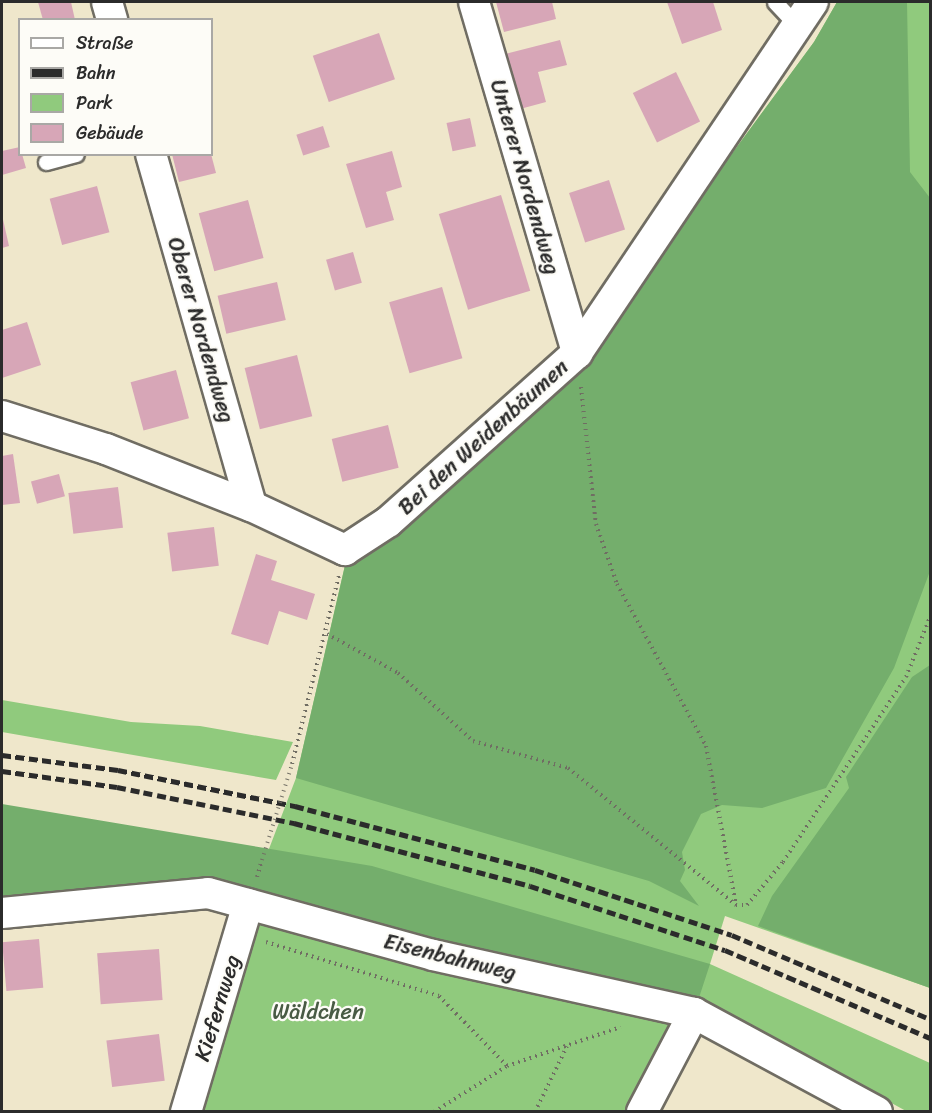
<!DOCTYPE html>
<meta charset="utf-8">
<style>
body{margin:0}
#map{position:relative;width:932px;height:1113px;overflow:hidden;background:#efe7cb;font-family:Sriracha,sans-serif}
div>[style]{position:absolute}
.green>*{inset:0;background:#90ca7d}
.forest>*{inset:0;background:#74ae6c}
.building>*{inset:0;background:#d7a6b7;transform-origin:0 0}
.path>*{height:4px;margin-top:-2px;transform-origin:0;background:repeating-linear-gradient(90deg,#706d63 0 1.5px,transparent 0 6px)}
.roads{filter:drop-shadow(2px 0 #706d63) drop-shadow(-2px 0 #706d63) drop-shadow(0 2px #706d63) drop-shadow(0 -2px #706d63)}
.service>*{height:15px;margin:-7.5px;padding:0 7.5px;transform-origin:7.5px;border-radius:7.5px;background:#fff}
.minor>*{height:30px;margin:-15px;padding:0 15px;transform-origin:15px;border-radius:15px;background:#fff}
.rail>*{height:4.5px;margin-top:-2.25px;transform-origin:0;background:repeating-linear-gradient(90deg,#2b2b2b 0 9px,transparent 0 13.5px)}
.path-bridge>*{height:4px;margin-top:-2px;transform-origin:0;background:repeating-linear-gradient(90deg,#706d63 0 1.5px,transparent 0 6px)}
span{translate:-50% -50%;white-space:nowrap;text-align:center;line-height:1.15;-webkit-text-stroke:4.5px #fdfcf7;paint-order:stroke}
.street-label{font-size:22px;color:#2b2b2b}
.park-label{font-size:22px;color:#495b44}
.frame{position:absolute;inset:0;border:3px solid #2b2b2b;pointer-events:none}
.legend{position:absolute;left:18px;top:18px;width:195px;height:138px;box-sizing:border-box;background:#fdfcf7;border:2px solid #a9a8a5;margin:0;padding:8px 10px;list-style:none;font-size:18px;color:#2b2b2b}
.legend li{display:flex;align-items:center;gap:12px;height:30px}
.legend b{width:30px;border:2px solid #a9a8a5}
</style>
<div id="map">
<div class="green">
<div style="clip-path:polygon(837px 2px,930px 2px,930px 988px,725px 916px,710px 964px,930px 1063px,930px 1111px,906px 1111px,700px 998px,647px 1111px,184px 1112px,248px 904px,296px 778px,346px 561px,582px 358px,814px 42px)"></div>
<div style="clip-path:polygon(2px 700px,131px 722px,200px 726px,293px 742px,276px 780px,2px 732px)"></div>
</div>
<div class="forest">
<div style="clip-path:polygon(837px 2px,907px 2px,910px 172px,930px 198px,930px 571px,894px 668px,826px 788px,762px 808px,722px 805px,701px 814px,682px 852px,685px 870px,680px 881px,699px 906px,649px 881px,296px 778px,346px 561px,582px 358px,814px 42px)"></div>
<div style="clip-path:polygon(930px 665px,930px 988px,758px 926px,772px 896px,849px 788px,846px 777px,912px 677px)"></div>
<div style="clip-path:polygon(2px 804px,372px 866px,710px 964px,694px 1013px,248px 904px,2px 917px)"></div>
</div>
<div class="building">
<div style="clip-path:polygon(38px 2px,71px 2px,75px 20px,43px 20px)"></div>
<div style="clip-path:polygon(496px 2px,552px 2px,556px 19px,504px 32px)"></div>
<div style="clip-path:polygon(667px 2px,713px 2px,722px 30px,682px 44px)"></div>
<div style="left:379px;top:33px;width:49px;height:70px;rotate:71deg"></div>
<div style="clip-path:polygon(560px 40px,567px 65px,538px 72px,546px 102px,520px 109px,505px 54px)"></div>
<div style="left:676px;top:72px;width:55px;height:48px;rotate:64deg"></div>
<div style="left:470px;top:118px;width:29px;height:24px;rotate:78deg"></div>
<div style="left:323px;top:126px;width:22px;height:28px;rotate:72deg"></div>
<div style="clip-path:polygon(20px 147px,26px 168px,2px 175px,2px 151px)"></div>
<div style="clip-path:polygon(392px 151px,402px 187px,386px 192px,394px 220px,366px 228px,346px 164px)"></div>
<div style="clip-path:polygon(172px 154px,211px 154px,216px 173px,179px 182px)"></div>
<div style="left:609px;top:180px;width:52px;height:42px;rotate:72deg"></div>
<div style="left:97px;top:186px;width:48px;height:49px;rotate:75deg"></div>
<div style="left:501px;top:195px;width:100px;height:65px;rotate:73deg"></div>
<div style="left:248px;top:200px;width:60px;height:51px;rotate:75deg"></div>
<div style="clip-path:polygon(2px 215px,9px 246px,2px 248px)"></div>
<div style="left:353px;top:252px;width:32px;height:28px;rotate:74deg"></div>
<div style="left:277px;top:282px;width:39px;height:61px;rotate:77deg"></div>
<div style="left:442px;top:287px;width:74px;height:55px;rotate:74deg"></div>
<div style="clip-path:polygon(27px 322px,41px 365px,2px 378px,2px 330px)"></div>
<div style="left:297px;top:355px;width:63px;height:54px;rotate:76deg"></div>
<div style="left:176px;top:370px;width:50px;height:47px;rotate:75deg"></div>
<div style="left:388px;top:425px;width:44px;height:58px;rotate:76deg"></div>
<div style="clip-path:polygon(13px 454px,20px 503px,2px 505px,2px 456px)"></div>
<div style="left:59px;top:474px;width:23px;height:29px;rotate:75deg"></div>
<div style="left:118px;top:487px;width:41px;height:50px;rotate:83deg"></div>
<div style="left:214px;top:527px;width:39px;height:47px;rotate:83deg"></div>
<div style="clip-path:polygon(256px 554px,277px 561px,271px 580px,315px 594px,307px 620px,279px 611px,268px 645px,231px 634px)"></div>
<div style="left:39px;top:939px;width:49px;height:37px;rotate:85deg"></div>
<div style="left:159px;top:949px;width:51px;height:62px;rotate:86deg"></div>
<div style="left:159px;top:1034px;width:47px;height:53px;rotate:83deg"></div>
</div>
<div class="path">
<div style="left:581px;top:387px;width:138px;rotate:83.8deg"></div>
<div style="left:596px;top:524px;width:64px;rotate:70.7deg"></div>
<div style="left:617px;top:584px;width:185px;rotate:61.2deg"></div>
<div style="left:706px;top:746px;width:162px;rotate:79.3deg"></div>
<div style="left:327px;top:634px;width:81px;rotate:28.8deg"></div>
<div style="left:398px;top:673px;width:101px;rotate:42.2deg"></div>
<div style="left:473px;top:741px;width:99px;rotate:15.9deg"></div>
<div style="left:568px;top:768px;width:217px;rotate:39.2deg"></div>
<div style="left:736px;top:905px;width:11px"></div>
<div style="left:747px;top:905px;width:56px;rotate:-50.1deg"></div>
<div style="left:783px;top:862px;width:222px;rotate:-56.4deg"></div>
<div style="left:906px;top:677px;width:65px;rotate:-68.2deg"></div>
<div style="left:292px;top:764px;width:195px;rotate:-76deg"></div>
<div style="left:257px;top:877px;width:18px;rotate:-74deg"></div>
<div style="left:266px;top:942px;width:181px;rotate:17.3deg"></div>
<div style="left:439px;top:996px;width:98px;rotate:45.8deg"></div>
<div style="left:434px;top:1112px;width:86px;rotate:-32.2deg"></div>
<div style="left:507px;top:1066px;width:120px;rotate:-18.9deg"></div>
<div style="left:535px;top:1112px;width:73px;rotate:-64.1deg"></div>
</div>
<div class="roads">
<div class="service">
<div style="left:775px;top:2px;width:33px;rotate:47deg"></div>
<div style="left:46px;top:162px;width:31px;rotate:-15deg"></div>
</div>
<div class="minor">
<div style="left:107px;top:2px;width:19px;rotate:74deg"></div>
<div style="left:474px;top:2px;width:366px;rotate:73.6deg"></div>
<div style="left:151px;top:154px;width:366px;rotate:74.1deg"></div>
<div style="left:2px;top:416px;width:109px;rotate:17.6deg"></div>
<div style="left:106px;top:449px;width:156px;rotate:21.5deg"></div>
<div style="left:251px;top:506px;width:104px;rotate:25.1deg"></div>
<div style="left:345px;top:550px;width:51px;rotate:-33.1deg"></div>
<div style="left:388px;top:522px;width:254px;rotate:-41.8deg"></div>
<div style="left:577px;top:353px;width:423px;rotate:-56.1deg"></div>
<div style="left:2px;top:913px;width:207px;rotate:-5.5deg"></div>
<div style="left:208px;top:893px;width:233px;rotate:15.4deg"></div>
<div style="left:433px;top:955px;width:267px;rotate:12.5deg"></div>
<div style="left:694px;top:1013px;width:208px;rotate:28.4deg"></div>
<div style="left:186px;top:1112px;width:217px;rotate:-73.4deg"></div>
<div style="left:642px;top:1112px;width:112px;rotate:-62.3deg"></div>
</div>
</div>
<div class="rail">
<div style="left:2px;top:755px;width:117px;rotate:7.4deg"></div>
<div style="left:118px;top:770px;width:181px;rotate:11.5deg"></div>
<div style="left:295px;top:806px;width:248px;rotate:14.9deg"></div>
<div style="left:535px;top:870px;width:207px;rotate:18.3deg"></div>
<div style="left:732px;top:935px;width:215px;rotate:23deg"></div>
<div style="left:2px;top:771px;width:116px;rotate:7.9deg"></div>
<div style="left:117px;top:787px;width:181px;rotate:11.5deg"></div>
<div style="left:294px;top:823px;width:244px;rotate:14.9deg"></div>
<div style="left:530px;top:886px;width:205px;rotate:18.2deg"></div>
<div style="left:725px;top:950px;width:223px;rotate:23.2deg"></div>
</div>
<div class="path-bridge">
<div style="left:262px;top:860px;width:101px;rotate:-72.6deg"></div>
</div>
<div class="street-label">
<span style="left:525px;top:177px;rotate:74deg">Unterer Nordendweg</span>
<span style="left:201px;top:330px;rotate:74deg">Oberer Nordendweg</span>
<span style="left:483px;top:437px;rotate:-42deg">Bei den Weidenbäumen</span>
<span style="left:450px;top:957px;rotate:14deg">Eisenbahnweg</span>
<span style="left:217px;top:1008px;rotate:-73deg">Kiefernweg</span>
</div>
<div class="park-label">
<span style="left:318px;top:1012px">Wäldchen</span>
</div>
<div class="frame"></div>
<ul class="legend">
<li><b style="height:8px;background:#fff"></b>Straße</li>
<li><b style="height:8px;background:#2b2b2b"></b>Bahn</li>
<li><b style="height:16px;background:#90ca7d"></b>Park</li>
<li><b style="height:16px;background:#d7a6b7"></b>Gebäude</li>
</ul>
</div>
